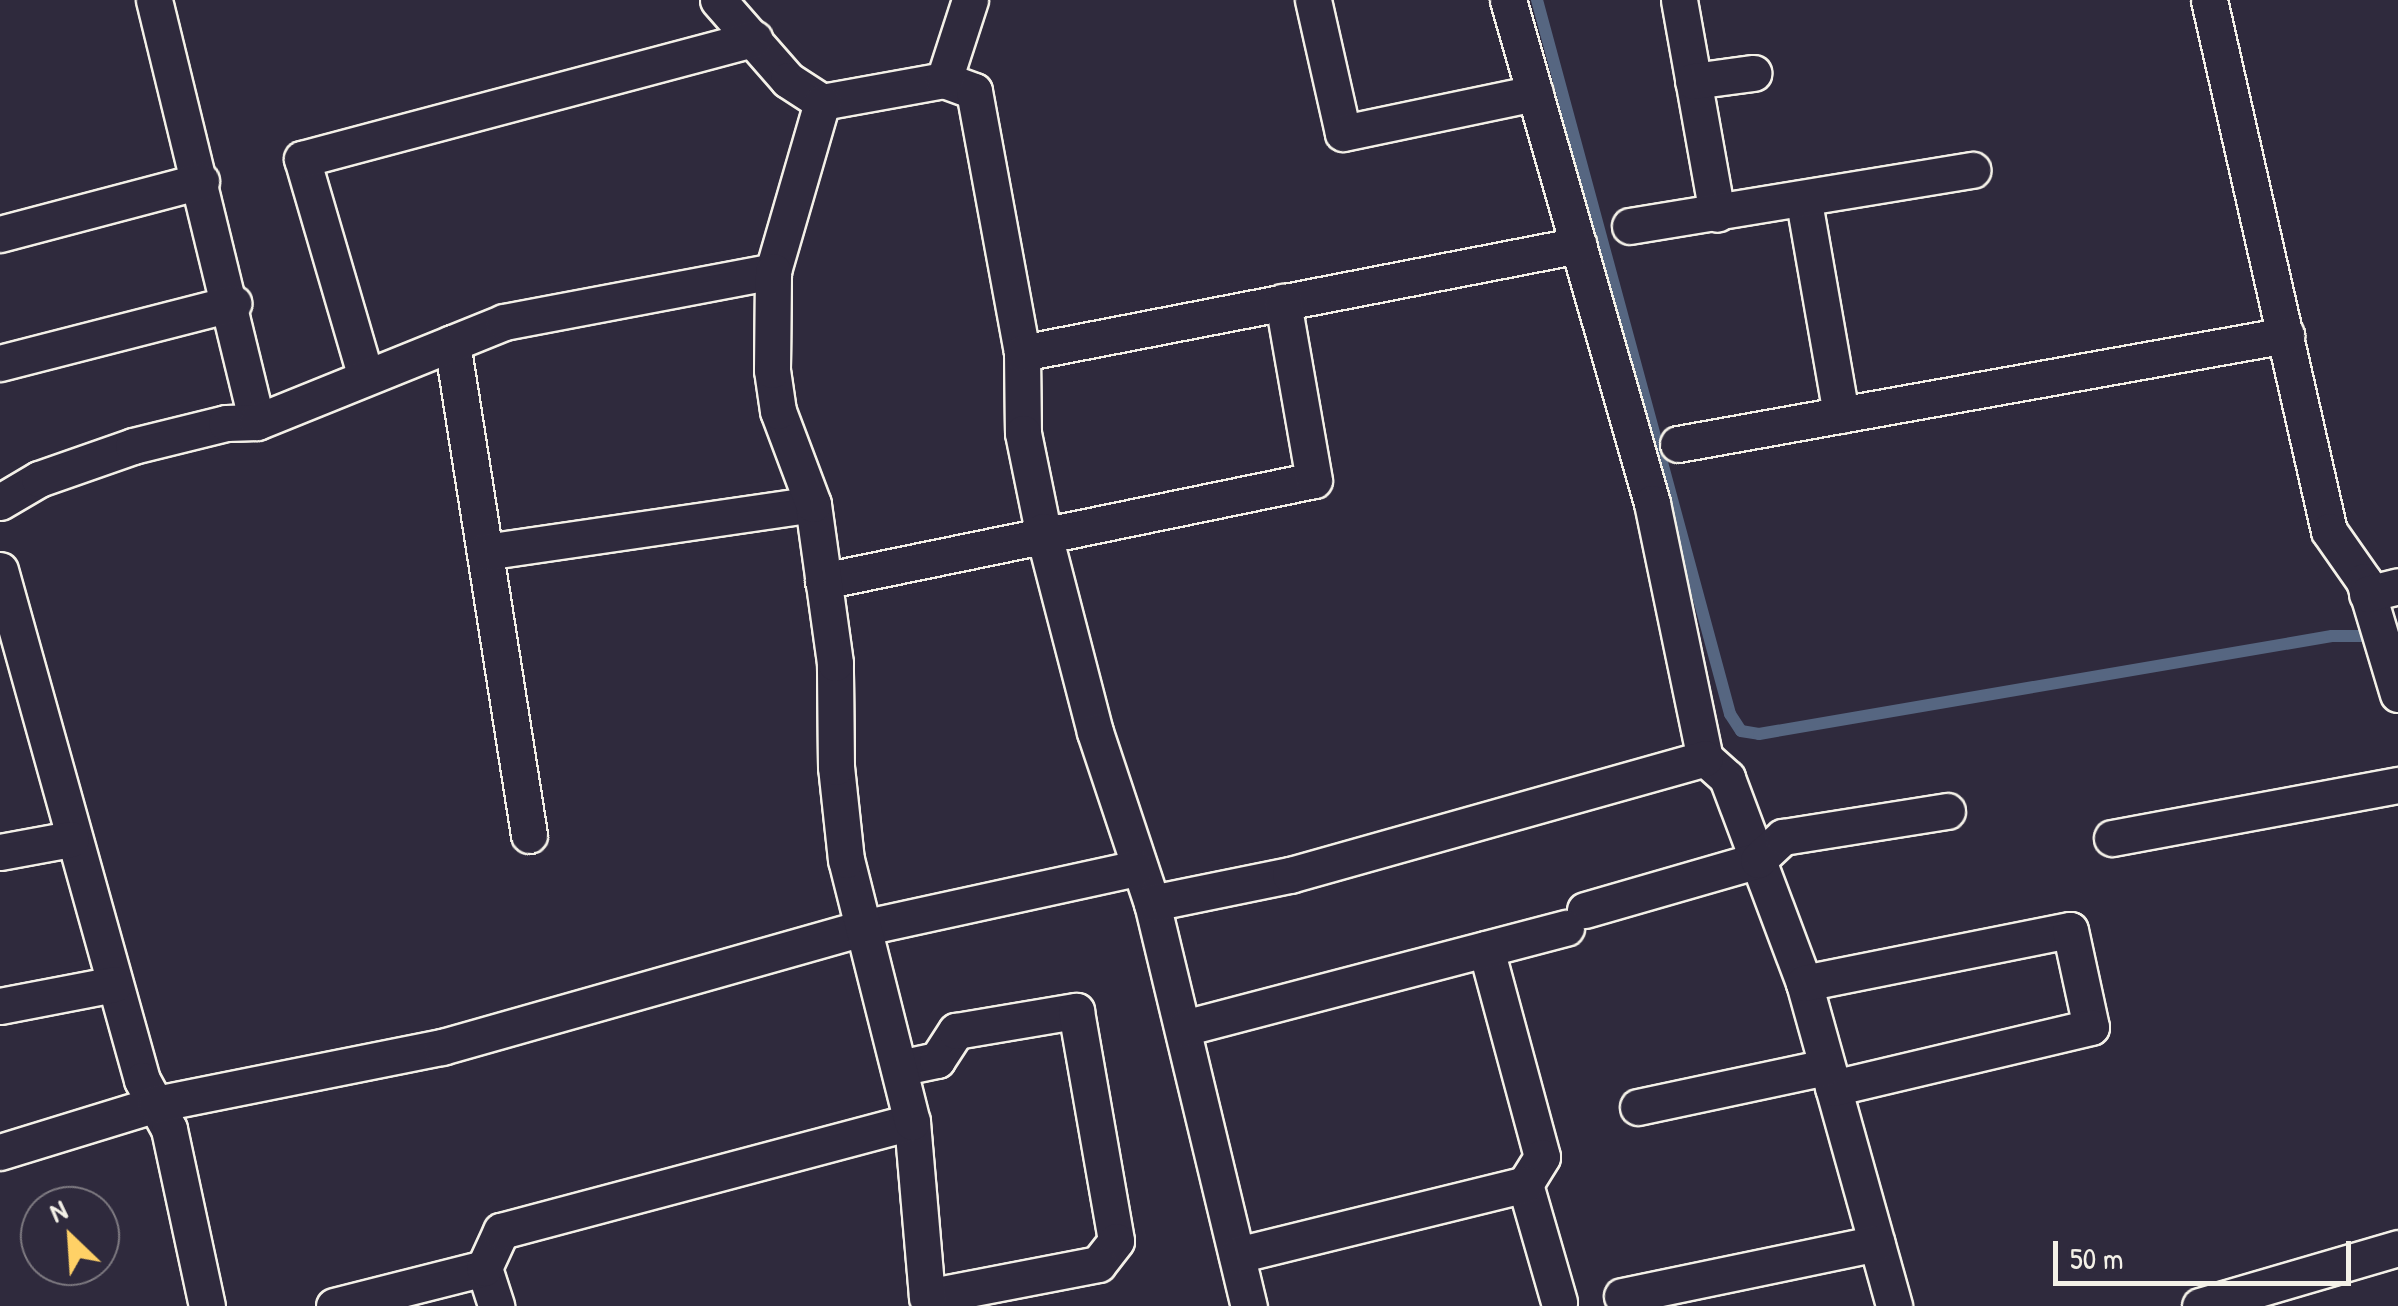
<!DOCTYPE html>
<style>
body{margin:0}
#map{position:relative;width:2398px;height:1306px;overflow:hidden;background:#2f2a3d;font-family:"Patrick Hand",sans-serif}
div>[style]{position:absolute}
.stream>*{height:12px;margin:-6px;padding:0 6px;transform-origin:6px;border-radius:6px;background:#566681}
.roads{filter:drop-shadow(2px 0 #f4f1e8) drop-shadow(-2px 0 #f4f1e8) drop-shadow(0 2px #f4f1e8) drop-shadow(0 -2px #f4f1e8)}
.street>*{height:35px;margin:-17.5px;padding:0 17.5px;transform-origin:17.5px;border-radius:17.5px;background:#2f2a3d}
span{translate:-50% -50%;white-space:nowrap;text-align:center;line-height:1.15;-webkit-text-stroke:8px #2f2a3d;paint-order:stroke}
.north{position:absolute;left:20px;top:1186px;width:100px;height:100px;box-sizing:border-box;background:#2f2a3d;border:2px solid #7e7a81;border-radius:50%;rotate:335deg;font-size:28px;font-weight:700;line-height:40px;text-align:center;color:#f4f1e8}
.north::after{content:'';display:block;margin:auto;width:35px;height:45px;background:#ffd166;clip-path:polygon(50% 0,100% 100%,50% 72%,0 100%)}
.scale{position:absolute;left:2053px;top:1241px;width:298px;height:45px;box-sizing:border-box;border:5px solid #f4f1e8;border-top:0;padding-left:12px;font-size:30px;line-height:35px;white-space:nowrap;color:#f4f1e8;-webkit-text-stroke:8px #2f2a3d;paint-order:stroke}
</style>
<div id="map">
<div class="stream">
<div style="left:1537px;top:0;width:740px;rotate:74.87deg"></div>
<div style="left:1730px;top:714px;width:20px;rotate:57deg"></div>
<div style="left:1741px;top:731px;width:18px;rotate:9deg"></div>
<div style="left:1759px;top:734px;width:581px;rotate:-9.71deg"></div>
<div style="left:2332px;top:636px;width:43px"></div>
</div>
<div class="roads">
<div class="street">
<div style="left:154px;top:0;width:434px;rotate:76.3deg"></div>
<div style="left:718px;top:0;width:106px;rotate:48.8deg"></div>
<div style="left:788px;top:80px;width:40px;rotate:32.9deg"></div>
<div style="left:822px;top:102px;width:124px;rotate:-10.2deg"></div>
<div style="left:944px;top:80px;width:32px;rotate:20deg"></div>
<div style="left:974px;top:91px;width:266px;rotate:79.6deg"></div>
<div style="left:1022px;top:353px;width:80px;rotate:89.3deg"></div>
<div style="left:1023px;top:433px;width:100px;rotate:78.5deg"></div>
<div style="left:1043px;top:531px;width:208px;rotate:75.5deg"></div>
<div style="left:1095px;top:732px;width:180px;rotate:71.6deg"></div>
<div style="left:1152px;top:903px;width:415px;rotate:76.5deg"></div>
<div style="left:1313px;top:0;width:136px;rotate:77.3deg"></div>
<div style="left:1343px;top:133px;width:196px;rotate:-11.8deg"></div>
<div style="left:1508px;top:0;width:523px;rotate:74.02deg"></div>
<div style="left:1652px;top:503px;width:260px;rotate:78.3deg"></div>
<div style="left:1705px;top:758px;width:30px;rotate:42deg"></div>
<div style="left:1727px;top:778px;width:219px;rotate:69.4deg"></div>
<div style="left:1804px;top:983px;width:335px;rotate:74.4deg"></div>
<div style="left:1679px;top:0;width:217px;rotate:79.9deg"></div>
<div style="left:2209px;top:0;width:544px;rotate:77.27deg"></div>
<div style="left:2329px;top:531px;width:61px;rotate:55deg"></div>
<div style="left:2364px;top:581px;width:118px;rotate:73.3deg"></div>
<div style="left:944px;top:80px;width:84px;rotate:-72deg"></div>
<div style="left:1693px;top:81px;width:61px;rotate:-7.6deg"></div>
<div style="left:1804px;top:202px;width:216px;rotate:80.1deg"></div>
<div style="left:1630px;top:226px;width:347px;rotate:-9.3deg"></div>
<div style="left:0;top:234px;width:208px;rotate:-14.8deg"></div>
<div style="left:452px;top:343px;width:498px;rotate:81.1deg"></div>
<div style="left:1022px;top:353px;width:567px;rotate:-10.97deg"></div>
<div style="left:0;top:363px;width:241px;rotate:-14.4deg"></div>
<div style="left:365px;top:374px;width:224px;rotate:-106.3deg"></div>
<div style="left:302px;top:159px;width:468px;rotate:-14.9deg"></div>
<div style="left:1678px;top:444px;width:618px;rotate:-10.16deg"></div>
<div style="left:0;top:502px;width:45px;rotate:-30.5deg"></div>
<div style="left:39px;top:479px;width:100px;rotate:-19.3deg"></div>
<div style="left:133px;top:446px;width:96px;rotate:-13.9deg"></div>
<div style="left:226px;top:423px;width:31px;rotate:-2deg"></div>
<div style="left:257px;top:422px;width:266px;rotate:-22deg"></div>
<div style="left:504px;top:322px;width:274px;rotate:-10.7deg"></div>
<div style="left:773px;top:271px;width:176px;rotate:-73.8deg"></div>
<div style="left:485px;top:552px;width:331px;rotate:-8.3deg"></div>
<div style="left:0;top:570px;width:529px;rotate:74.44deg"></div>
<div style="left:142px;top:1080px;width:56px;rotate:61.1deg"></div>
<div style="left:169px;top:1129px;width:181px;rotate:77.9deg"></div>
<div style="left:823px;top:581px;width:501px;rotate:-11.62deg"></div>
<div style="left:1314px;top:480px;width:181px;rotate:-99.9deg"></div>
<div style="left:2367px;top:594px;width:32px;rotate:-14deg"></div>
<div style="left:2112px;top:838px;width:291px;rotate:-10.5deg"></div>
<div style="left:0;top:852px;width:72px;rotate:-10.4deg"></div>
<div style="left:1152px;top:903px;width:141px;rotate:-11.5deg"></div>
<div style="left:1290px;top:875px;width:431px;rotate:-15.7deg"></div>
<div style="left:1585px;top:910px;width:180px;rotate:-16.1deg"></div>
<div style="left:1758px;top:860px;width:34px;rotate:-43deg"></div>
<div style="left:1783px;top:837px;width:166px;rotate:-9deg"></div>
<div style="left:1486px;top:949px;width:215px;rotate:74.9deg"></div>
<div style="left:1542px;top:1157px;width:32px;rotate:122deg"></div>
<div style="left:1525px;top:1184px;width:123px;rotate:73.9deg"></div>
<div style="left:1804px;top:983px;width:271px;rotate:-11.3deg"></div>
<div style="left:2070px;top:930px;width:99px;rotate:77.8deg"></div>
<div style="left:2091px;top:1027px;width:265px;rotate:166.7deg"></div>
<div style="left:0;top:1006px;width:116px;rotate:-10.9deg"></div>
<div style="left:1184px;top:1028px;width:395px;rotate:-14.7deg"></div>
<div style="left:899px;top:1068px;width:39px;rotate:-12deg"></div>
<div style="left:937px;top:1060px;width:35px;rotate:-57deg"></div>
<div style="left:956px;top:1031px;width:122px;rotate:-9.5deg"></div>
<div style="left:1076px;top:1011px;width:233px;rotate:80.1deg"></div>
<div style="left:1116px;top:1241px;width:29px;rotate:128deg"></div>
<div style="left:1098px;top:1264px;width:174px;rotate:169.1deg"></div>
<div style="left:927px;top:1297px;width:176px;rotate:-94.9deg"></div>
<div style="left:1638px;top:1107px;width:192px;rotate:-12deg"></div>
<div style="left:0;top:1152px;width:163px;rotate:-17.1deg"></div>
<div style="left:156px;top:1104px;width:292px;rotate:-11.3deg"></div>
<div style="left:442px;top:1047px;width:441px;rotate:-15.8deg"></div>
<div style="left:866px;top:927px;width:276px;rotate:-12.3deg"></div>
<div style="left:1237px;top:1255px;width:297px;rotate:-13.8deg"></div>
<div style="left:484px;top:1268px;width:40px;rotate:72deg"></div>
<div style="left:1622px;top:1296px;width:260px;rotate:-11.7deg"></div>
<div style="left:334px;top:1306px;width:155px;rotate:-14.2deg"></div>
<div style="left:484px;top:1268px;width:41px;rotate:-65.3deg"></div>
<div style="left:501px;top:1231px;width:425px;rotate:-14.9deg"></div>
<div style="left:912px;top:1122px;width:270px;rotate:-104.1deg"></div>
<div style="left:846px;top:860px;width:94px;rotate:-96.1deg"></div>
<div style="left:836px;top:767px;width:104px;rotate:-90.6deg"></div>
<div style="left:835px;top:663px;width:161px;rotate:-97.9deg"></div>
<div style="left:813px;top:504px;width:99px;rotate:-110.6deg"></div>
<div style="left:778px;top:411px;width:41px;rotate:-98.3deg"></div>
<div style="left:772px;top:370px;width:99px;rotate:-89.4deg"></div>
<div style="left:2200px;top:1306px;width:206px;rotate:-16.3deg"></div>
</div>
</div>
<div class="north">N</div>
<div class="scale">50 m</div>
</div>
